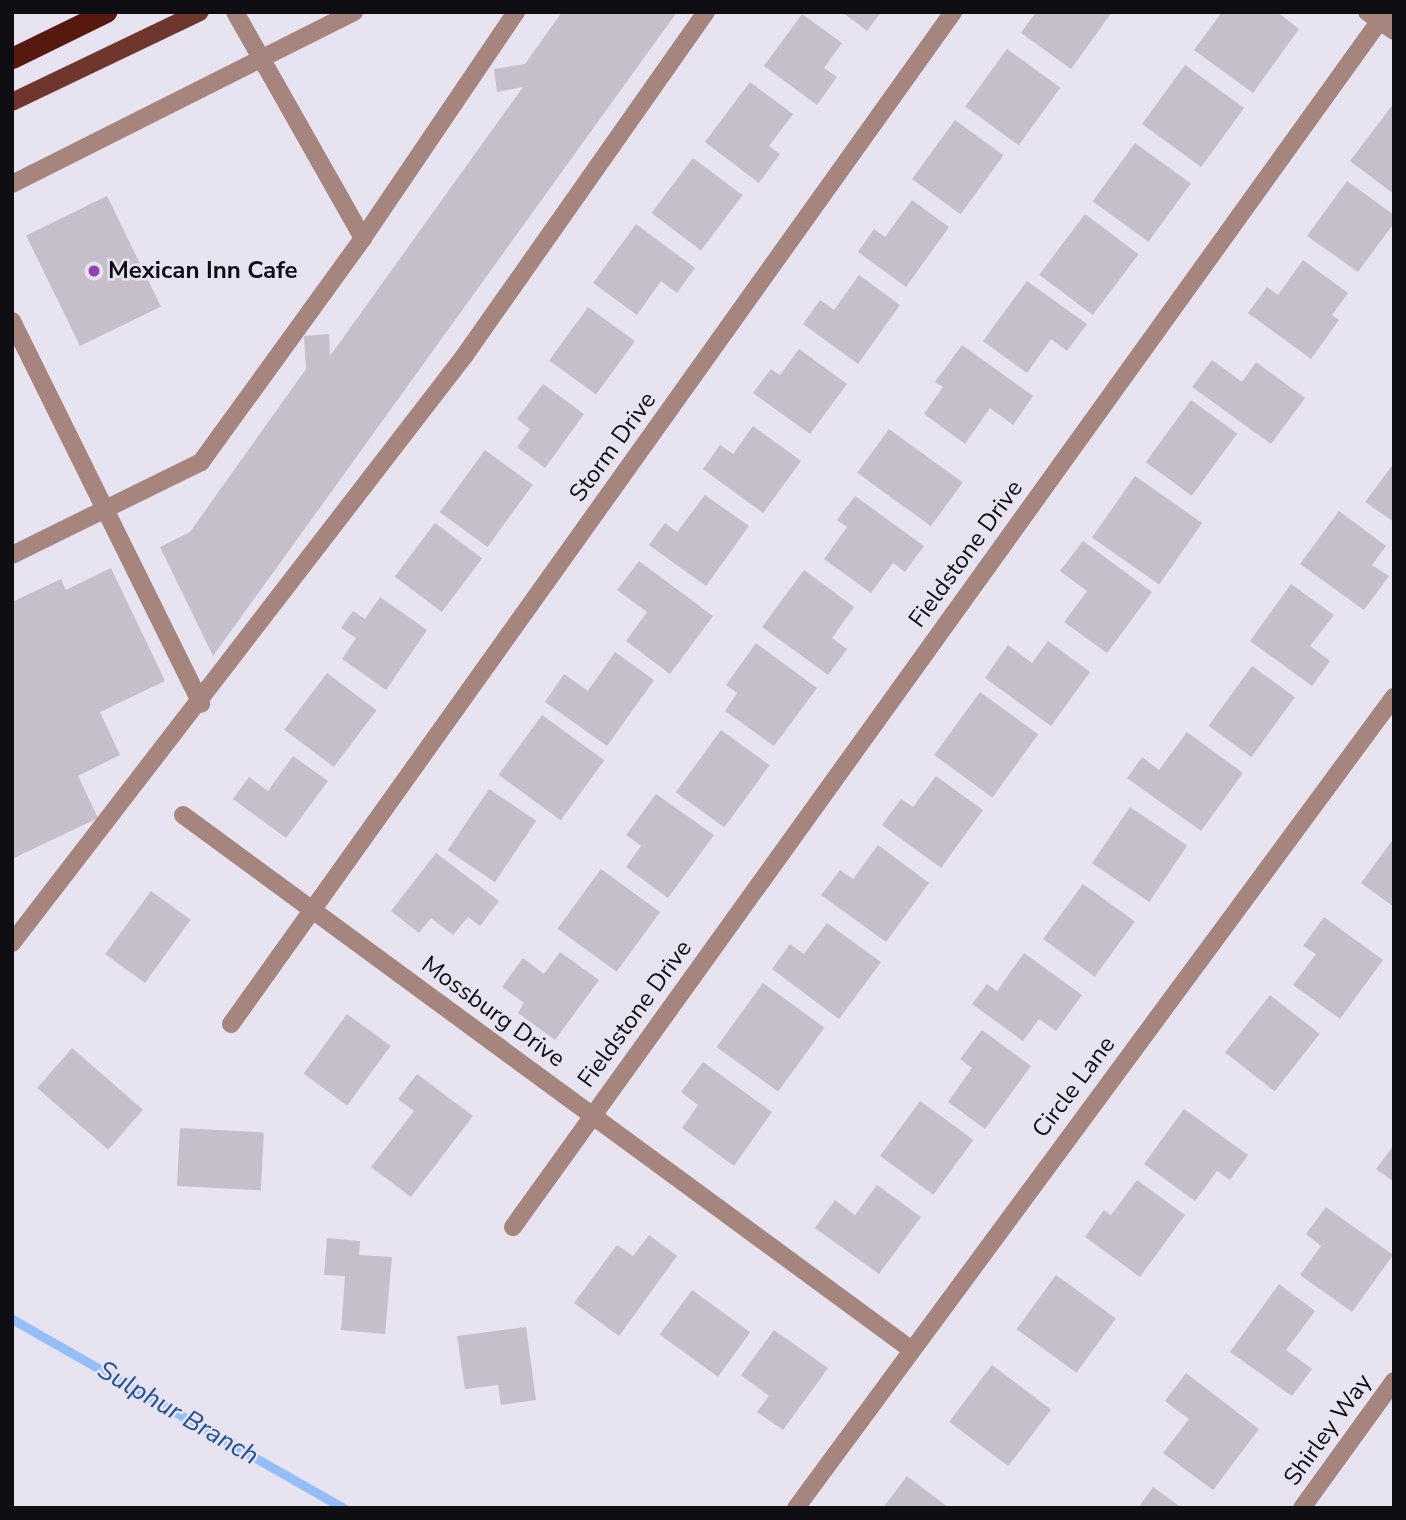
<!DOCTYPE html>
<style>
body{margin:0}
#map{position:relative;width:1406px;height:1520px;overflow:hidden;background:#e8e3f1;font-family:"Nunito Sans",sans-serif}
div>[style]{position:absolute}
.stream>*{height:9px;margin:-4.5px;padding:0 4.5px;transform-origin:4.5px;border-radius:4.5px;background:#95bef8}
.building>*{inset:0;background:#c6becb;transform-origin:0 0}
.minor>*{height:18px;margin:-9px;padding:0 9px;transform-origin:9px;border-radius:9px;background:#a7857f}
.major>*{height:18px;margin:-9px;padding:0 9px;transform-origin:9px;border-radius:9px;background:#6e362d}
.highway>*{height:21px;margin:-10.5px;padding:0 10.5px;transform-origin:10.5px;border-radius:10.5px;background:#571810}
.dots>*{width:19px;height:19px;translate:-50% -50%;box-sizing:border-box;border:4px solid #e8e3f1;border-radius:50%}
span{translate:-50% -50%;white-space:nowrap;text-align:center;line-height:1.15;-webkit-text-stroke:5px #e8e3f1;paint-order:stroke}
.poi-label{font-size:24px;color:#0e0d11;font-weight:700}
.left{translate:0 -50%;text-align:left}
.street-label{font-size:24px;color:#0e0d11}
.water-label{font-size:26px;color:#1d5094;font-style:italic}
.frame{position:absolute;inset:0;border:14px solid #0e0d11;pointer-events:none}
</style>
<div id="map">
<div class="stream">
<div style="left:12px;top:1319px;width:382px;rotate:29.7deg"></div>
</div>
<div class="building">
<div style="clip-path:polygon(562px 12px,677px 12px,213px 656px,160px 547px,190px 532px,306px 369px,304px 336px,329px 334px,330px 356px,523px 87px,497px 92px,494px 69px,525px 64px)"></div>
<div style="clip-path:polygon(842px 12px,881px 12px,867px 31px)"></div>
<div style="clip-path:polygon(1036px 12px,1112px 12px,1071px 69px,1021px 33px)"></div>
<div style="clip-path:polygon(1222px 12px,1277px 12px,1299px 29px,1253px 93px,1194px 50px)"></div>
<div style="clip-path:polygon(802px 14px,842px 43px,824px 68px,837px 77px,817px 105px,764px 66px)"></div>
<div style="left:1007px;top:49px;width:66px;height:71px;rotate:36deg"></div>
<div style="left:1185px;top:65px;width:73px;height:73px;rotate:36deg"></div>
<div style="clip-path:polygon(750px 82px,793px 114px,769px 146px,780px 154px,759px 183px,705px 142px)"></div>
<div style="clip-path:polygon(1394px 103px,1394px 194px,1350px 161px)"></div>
<div style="left:955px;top:120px;width:60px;height:73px;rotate:36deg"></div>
<div style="left:1135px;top:143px;width:69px;height:72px;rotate:36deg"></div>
<div style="left:693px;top:158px;width:62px;height:69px;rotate:37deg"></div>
<div style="clip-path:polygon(1347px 181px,1394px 215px,1394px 223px,1358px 272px,1307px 236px)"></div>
<div style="left:107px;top:196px;width:123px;height:90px;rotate:64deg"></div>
<div style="clip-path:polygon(912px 200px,949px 227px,906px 287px,858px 252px,874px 229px,885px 237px)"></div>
<div style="left:1085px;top:214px;width:67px;height:76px;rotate:37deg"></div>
<div style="clip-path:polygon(636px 224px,695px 268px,677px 293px,661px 281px,637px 315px,593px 283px)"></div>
<div style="clip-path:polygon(1303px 260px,1348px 293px,1332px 315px,1339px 320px,1311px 359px,1248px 313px,1267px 287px,1278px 295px)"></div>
<div style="clip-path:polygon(859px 275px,900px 305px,858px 364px,803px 324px,820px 300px,834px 310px)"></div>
<div style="clip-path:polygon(1027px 281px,1087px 324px,1067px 351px,1051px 339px,1027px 373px,983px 341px)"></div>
<div style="left:588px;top:307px;width:58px;height:66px;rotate:36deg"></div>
<div style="clip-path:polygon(962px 345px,1033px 396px,1013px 425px,990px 408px,965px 444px,924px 414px,943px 387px,935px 382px)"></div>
<div style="clip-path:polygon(799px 349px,847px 384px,810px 434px,753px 393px,771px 369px,780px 375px)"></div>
<div style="clip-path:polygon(1212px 360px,1242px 382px,1256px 362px,1305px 398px,1271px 444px,1192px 387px)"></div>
<div style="clip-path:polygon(543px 384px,584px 414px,545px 468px,517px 447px,530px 429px,517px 419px)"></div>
<div style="left:1191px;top:400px;width:57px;height:77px;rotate:36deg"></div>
<div style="clip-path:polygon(753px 426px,801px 461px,763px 513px,703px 469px,720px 445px,733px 454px)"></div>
<div style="left:889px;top:429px;width:91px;height:54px;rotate:36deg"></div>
<div style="left:485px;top:450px;width:59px;height:77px;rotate:36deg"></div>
<div style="clip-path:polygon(1394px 463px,1394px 522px,1365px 502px)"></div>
<div style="left:1135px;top:476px;width:82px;height:75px;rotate:35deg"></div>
<div style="clip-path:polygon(705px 495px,749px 526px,706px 586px,649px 545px,665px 523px,677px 532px)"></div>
<div style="clip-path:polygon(855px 496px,924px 546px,905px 572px,893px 563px,871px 593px,824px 559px,847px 527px,837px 520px)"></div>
<div style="clip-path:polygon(1339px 511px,1386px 546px,1372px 565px,1389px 576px,1364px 610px,1300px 564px)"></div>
<div style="left:435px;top:523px;width:59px;height:67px;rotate:37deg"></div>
<div style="clip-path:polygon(1083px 541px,1152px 592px,1107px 653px,1064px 622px,1087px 591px,1060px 571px)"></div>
<div style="clip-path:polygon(639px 561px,713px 616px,670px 674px,626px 641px,647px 612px,617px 590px)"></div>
<div style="clip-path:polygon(111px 568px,165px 681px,100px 712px,120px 755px,78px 776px,98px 818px,12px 859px,12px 602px,61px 579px,66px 590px)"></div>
<div style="clip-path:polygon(804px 570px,854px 607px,832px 638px,847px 649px,828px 675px,762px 627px)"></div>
<div style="clip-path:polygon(1291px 584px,1334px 615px,1310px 646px,1330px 661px,1312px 686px,1250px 641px)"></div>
<div style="clip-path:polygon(380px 597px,427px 630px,386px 690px,342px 659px,356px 638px,341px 628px,353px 611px,365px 619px)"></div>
<div style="clip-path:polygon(1048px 641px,1090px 672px,1051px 726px,985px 678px,1008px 645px,1032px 663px)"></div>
<div style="clip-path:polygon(756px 643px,817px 688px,774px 746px,725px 711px,737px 693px,726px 685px)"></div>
<div style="clip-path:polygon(615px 652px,654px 680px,607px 746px,545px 702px,564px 674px,588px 691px)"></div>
<div style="left:1252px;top:666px;width:53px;height:74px;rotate:36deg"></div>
<div style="left:327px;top:673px;width:62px;height:71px;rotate:37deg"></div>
<div style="left:980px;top:692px;width:72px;height:78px;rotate:36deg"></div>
<div style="left:542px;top:715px;width:77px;height:74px;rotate:36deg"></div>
<div style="left:721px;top:730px;width:60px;height:77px;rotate:36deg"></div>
<div style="clip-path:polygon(1187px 732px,1243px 773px,1201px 831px,1127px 778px,1142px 757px,1159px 770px)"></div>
<div style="clip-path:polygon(293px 756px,328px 781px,286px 838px,233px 799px,249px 777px,268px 791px)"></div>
<div style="clip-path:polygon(936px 776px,983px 810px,941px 868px,882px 825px,901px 799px,913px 807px)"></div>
<div style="left:489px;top:789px;width:57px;height:74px;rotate:34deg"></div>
<div style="clip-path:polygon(656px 794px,714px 835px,668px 898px,626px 867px,641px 846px,626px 835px)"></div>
<div style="left:1130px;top:807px;width:69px;height:68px;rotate:34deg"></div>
<div style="clip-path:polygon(1391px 842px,1394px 844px,1394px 907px,1361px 883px)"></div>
<div style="clip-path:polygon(878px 845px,929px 883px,886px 942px,821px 895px,840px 870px,853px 879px)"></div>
<div style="clip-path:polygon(436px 853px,499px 901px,480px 926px,468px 917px,453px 935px,431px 918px,419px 933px,391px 911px)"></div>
<div style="left:601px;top:869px;width:73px;height:74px;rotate:36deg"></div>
<div style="left:1083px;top:884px;width:64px;height:68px;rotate:36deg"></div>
<div style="left:151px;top:891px;width:49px;height:78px;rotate:36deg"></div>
<div style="clip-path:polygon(1324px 917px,1383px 960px,1340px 1019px,1293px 985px,1316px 954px,1303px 946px)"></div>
<div style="clip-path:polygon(827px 923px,881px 962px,839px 1019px,772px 969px,790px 944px,804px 954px)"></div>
<div style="clip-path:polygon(560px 952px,599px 980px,555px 1040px,518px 1013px,524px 1003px,502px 987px,523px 958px,544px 974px)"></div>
<div style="clip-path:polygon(1024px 953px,1082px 995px,1056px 1031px,1039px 1019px,1023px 1041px,972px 1004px,987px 984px,997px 991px)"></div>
<div style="left:763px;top:983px;width:76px;height:79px;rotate:36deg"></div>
<div style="left:1270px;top:995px;width:63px;height:73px;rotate:38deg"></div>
<div style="left:347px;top:1014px;width:54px;height:74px;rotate:36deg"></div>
<div style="clip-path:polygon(982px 1030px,1031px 1066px,985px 1129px,948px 1102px,972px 1068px,960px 1059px)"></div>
<div style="left:72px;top:1048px;width:94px;height:53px;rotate:41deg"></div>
<div style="clip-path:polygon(703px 1062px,772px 1112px,734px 1166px,682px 1128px,698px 1105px,681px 1092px)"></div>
<div style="clip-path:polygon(417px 1074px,473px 1116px,411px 1197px,371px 1167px,414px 1111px,398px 1099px)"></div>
<div style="left:920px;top:1101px;width:66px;height:68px;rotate:36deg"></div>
<div style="clip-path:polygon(1184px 1109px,1248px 1155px,1230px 1180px,1217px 1171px,1195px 1201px,1144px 1164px)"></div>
<div style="left:180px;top:1128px;width:84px;height:58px;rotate:3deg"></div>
<div style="clip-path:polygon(1394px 1145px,1394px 1182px,1376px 1169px)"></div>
<div style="clip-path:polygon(1137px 1180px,1185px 1215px,1140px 1277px,1085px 1237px,1104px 1210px,1111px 1215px)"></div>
<div style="clip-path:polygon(877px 1185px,921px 1217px,879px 1274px,815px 1228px,835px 1200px,855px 1215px)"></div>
<div style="clip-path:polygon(1326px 1207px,1393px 1255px,1352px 1312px,1300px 1275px,1321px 1246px,1306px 1234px)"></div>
<div style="clip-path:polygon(649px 1235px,677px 1256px,619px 1336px,574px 1303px,617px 1245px,633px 1256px)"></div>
<div style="clip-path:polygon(327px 1238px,360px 1241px,359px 1255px,392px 1257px,385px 1334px,341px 1330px,345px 1276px,324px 1275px)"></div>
<div style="left:1056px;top:1275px;width:74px;height:67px;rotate:36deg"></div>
<div style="clip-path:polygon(1279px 1284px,1315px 1311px,1286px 1350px,1312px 1369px,1292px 1396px,1230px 1352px)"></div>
<div style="left:692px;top:1290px;width:72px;height:55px;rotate:36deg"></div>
<div style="clip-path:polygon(526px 1327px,536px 1400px,501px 1405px,498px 1385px,465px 1389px,457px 1336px)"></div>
<div style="clip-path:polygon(774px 1330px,828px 1368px,783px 1430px,757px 1412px,769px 1396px,741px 1375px)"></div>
<div style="left:992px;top:1365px;width:74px;height:71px;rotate:37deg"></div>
<div style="clip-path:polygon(1186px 1373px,1259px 1429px,1213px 1490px,1163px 1453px,1189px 1419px,1165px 1401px)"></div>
<div style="clip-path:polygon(907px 1476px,949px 1508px,883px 1508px)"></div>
<div style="clip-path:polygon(1153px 1487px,1182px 1508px,1138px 1508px)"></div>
</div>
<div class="minor">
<div style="left:235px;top:12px;width:260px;rotate:60.5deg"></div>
<div style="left:1367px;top:12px;width:33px;rotate:35deg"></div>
<div style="left:12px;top:184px;width:383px;rotate:-26.7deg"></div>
<div style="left:12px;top:321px;width:427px;rotate:63.7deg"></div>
<div style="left:12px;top:555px;width:211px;rotate:-26.2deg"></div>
<div style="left:201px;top:462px;width:276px;rotate:-54.1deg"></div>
<div style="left:363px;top:238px;width:273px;rotate:-55.9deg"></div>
<div style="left:183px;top:815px;width:901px;rotate:36.28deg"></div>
<div style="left:12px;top:943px;width:742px;rotate:-52.39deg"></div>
<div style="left:465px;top:355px;width:419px;rotate:-54.9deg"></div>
<div style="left:231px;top:1024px;width:1243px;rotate:-54.49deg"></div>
<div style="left:513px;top:1227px;width:1496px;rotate:-54.3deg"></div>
<div style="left:796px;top:1508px;width:1008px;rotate:-53.6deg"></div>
<div style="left:1302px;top:1508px;width:157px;rotate:-54.1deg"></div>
</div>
<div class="major">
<div style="left:12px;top:102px;width:208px;rotate:-25.6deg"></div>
</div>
<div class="highway">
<div style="left:12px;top:58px;width:105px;rotate:-26.1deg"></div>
</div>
<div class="dots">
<div style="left:94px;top:271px;background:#9241b0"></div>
</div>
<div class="poi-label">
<span class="left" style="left:108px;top:271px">Mexican Inn Cafe</span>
</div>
<div class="street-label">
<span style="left:613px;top:447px;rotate:-54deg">Storm Drive</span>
<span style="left:966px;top:554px;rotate:-54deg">Fieldstone Drive</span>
<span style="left:493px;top:1012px;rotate:36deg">Mossburg Drive</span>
<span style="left:635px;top:1014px;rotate:-54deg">Fieldstone Drive</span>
<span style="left:1074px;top:1087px;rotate:-53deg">Circle Lane</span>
<span style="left:1328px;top:1430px;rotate:-54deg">Shirley Way</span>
</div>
<div class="water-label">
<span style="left:178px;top:1413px;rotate:30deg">Sulphur Branch</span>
</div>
<div class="frame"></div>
</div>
